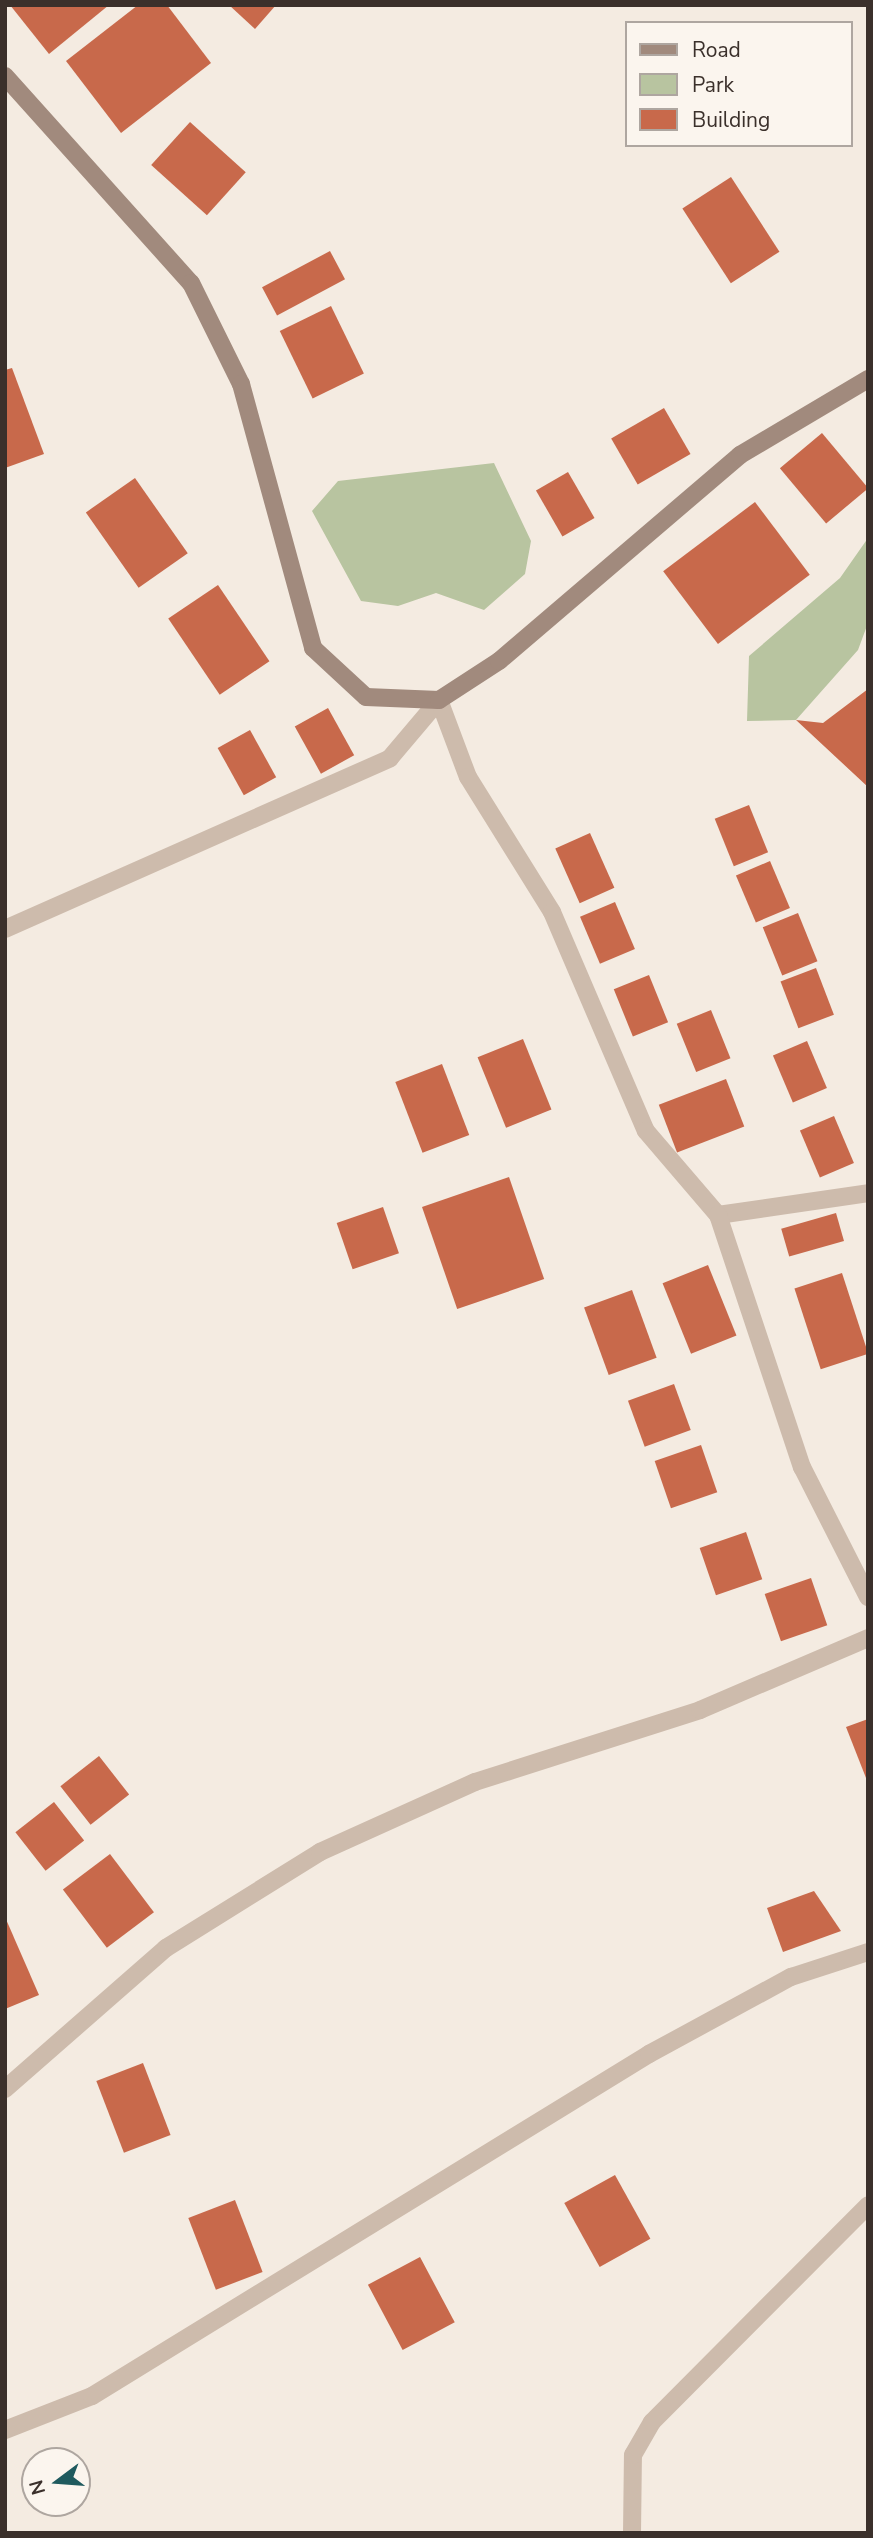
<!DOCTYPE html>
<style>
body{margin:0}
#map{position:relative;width:873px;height:2538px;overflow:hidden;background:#f4ebe1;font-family:"Nunito Sans",sans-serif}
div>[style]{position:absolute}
.green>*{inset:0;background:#b8c4a0}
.building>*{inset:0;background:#c8694b;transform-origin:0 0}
.lane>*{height:18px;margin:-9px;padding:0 9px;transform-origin:9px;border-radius:9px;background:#cdbbac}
.street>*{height:18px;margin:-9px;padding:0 9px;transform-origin:9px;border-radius:9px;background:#cdbbac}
.secondary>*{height:18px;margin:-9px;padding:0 9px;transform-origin:9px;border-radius:9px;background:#a18a7d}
span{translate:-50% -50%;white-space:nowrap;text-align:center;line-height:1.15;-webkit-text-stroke:6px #fbf5ee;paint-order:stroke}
.frame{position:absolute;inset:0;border:7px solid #3b302b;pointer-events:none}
.legend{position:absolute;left:625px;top:21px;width:228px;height:126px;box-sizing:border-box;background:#fbf5ee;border:2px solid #aea6a0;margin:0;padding:9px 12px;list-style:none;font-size:21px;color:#3b302b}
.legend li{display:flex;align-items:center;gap:14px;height:35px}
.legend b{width:35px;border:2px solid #aea6a0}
.north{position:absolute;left:21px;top:2447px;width:70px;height:70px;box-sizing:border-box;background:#fbf5ee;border:2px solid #aea6a0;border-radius:50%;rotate:254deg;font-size:19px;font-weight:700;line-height:28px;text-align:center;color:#3b302b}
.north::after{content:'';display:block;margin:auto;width:24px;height:32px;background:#1f5a5e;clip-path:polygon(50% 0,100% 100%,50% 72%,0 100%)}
</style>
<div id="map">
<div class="green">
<div style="clip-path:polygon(494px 463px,531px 541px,525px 574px,484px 610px,436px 593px,398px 606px,361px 601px,312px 511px,338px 481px)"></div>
<div style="clip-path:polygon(868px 538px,868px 623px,858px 650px,796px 720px,747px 721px,749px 656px,840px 578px)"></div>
</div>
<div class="building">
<div style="clip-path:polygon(10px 5px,109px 5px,49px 54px)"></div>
<div style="clip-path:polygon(138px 5px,167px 5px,211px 63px,121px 133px,66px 61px)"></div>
<div style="clip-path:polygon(229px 5px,276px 5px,255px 29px)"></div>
<div style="left:190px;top:122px;width:75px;height:58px;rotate:42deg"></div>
<div style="left:731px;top:177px;width:89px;height:58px;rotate:57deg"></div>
<div style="left:330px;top:251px;width:32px;height:77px;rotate:62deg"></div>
<div style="left:331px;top:306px;width:75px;height:57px;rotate:64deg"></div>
<div style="clip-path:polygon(12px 368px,44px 454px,5px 468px,5px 370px)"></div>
<div style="left:664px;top:408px;width:53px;height:61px;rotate:60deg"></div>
<div style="left:822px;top:433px;width:72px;height:55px;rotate:50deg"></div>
<div style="left:568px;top:472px;width:53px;height:37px;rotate:60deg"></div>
<div style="left:135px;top:478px;width:92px;height:60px;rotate:55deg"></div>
<div style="left:755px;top:502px;width:91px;height:115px;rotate:53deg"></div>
<div style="left:218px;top:585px;width:92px;height:60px;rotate:56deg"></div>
<div style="clip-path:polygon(868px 689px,868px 787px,796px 720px,823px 723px)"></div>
<div style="left:328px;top:708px;width:54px;height:38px;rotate:61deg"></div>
<div style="left:250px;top:730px;width:54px;height:37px;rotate:61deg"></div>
<div style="left:749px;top:805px;width:51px;height:37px;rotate:68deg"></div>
<div style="left:590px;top:833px;width:60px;height:38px;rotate:66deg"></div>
<div style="left:770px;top:861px;width:51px;height:37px;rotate:67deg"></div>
<div style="left:615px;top:902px;width:51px;height:38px;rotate:67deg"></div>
<div style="left:798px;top:913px;width:52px;height:38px;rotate:68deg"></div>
<div style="left:816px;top:968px;width:50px;height:38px;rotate:69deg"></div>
<div style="left:649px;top:975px;width:51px;height:38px;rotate:68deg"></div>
<div style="left:711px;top:1010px;width:52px;height:37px;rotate:68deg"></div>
<div style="left:523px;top:1039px;width:76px;height:49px;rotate:68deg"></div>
<div style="left:807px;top:1041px;width:51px;height:37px;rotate:67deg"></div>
<div style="left:442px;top:1064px;width:76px;height:50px;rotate:69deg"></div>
<div style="left:726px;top:1079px;width:51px;height:72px;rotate:69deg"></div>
<div style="left:834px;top:1116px;width:51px;height:37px;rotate:67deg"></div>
<div style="left:509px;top:1177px;width:108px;height:92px;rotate:71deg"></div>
<div style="left:383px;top:1207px;width:49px;height:49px;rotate:71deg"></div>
<div style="left:836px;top:1213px;width:29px;height:57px;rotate:74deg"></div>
<div style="left:708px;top:1265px;width:76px;height:49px;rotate:68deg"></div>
<div style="left:842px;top:1273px;width:85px;height:50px;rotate:72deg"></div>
<div style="left:632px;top:1290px;width:72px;height:51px;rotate:70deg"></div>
<div style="left:674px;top:1384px;width:49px;height:49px;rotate:70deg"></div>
<div style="left:701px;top:1445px;width:50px;height:49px;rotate:71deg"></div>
<div style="left:746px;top:1532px;width:50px;height:49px;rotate:71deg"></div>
<div style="left:811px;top:1578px;width:50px;height:49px;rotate:71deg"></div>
<div style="clip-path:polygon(868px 1719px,868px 1783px,846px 1727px)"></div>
<div style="left:99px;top:1756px;width:49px;height:49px;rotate:52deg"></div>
<div style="left:54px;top:1802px;width:49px;height:49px;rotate:52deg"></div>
<div style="left:110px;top:1854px;width:73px;height:59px;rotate:53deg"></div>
<div style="clip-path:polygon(814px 1891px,841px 1931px,783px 1952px,767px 1908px)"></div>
<div style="clip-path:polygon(5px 1917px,39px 1995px,5px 2009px)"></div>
<div style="left:143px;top:2063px;width:77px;height:50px;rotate:69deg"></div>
<div style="left:615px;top:2175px;width:73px;height:58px;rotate:61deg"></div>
<div style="left:235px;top:2200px;width:77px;height:50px;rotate:69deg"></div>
<div style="left:420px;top:2257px;width:74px;height:59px;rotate:62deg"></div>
</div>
<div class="lane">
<div style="left:718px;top:1215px;width:152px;rotate:-8.3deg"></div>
<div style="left:5px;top:2430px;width:93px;rotate:-21.3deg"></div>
<div style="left:92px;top:2396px;width:654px;rotate:-31.55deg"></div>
<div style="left:649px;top:2054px;width:162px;rotate:-28.5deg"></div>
<div style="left:791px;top:1977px;width:81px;rotate:-18deg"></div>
</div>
<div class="street">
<div style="left:5px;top:929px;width:421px;rotate:-23.9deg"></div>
<div style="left:390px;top:758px;width:76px;rotate:-49.8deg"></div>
<div style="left:439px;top:700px;width:82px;rotate:69.4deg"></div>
<div style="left:468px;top:777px;width:159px;rotate:58.1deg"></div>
<div style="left:552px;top:912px;width:238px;rotate:66.8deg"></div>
<div style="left:646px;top:1131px;width:111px;rotate:49.4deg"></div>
<div style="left:718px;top:1215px;width:266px;rotate:71.6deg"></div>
<div style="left:802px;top:1467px;width:146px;rotate:63.1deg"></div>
<div style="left:5px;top:2089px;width:214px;rotate:-41.2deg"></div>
<div style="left:166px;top:1948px;width:181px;rotate:-31.9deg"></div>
<div style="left:320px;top:1852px;width:170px;rotate:-24.3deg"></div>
<div style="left:475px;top:1782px;width:236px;rotate:-17.7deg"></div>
<div style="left:700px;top:1710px;width:183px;rotate:-23.2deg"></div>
<div style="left:632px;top:2533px;width:78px;rotate:-89.3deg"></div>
<div style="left:633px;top:2455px;width:38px;rotate:-60deg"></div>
<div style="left:652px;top:2422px;width:306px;rotate:-45.1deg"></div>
</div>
<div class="secondary">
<div style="left:5px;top:76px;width:278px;rotate:48.1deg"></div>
<div style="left:191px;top:283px;width:113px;rotate:63.7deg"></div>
<div style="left:241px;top:384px;width:274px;rotate:74.7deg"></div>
<div style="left:313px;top:648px;width:72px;rotate:42.8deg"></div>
<div style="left:366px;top:697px;width:73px;rotate:2.4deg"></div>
<div style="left:439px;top:700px;width:72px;rotate:-33deg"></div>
<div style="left:499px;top:661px;width:317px;rotate:-40.5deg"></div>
<div style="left:740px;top:455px;width:149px;rotate:-30.7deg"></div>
</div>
<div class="frame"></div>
<ul class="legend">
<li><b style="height:9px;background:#a18a7d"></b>Road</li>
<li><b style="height:19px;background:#b8c4a0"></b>Park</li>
<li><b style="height:19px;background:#c8694b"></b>Building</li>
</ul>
<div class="north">N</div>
</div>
